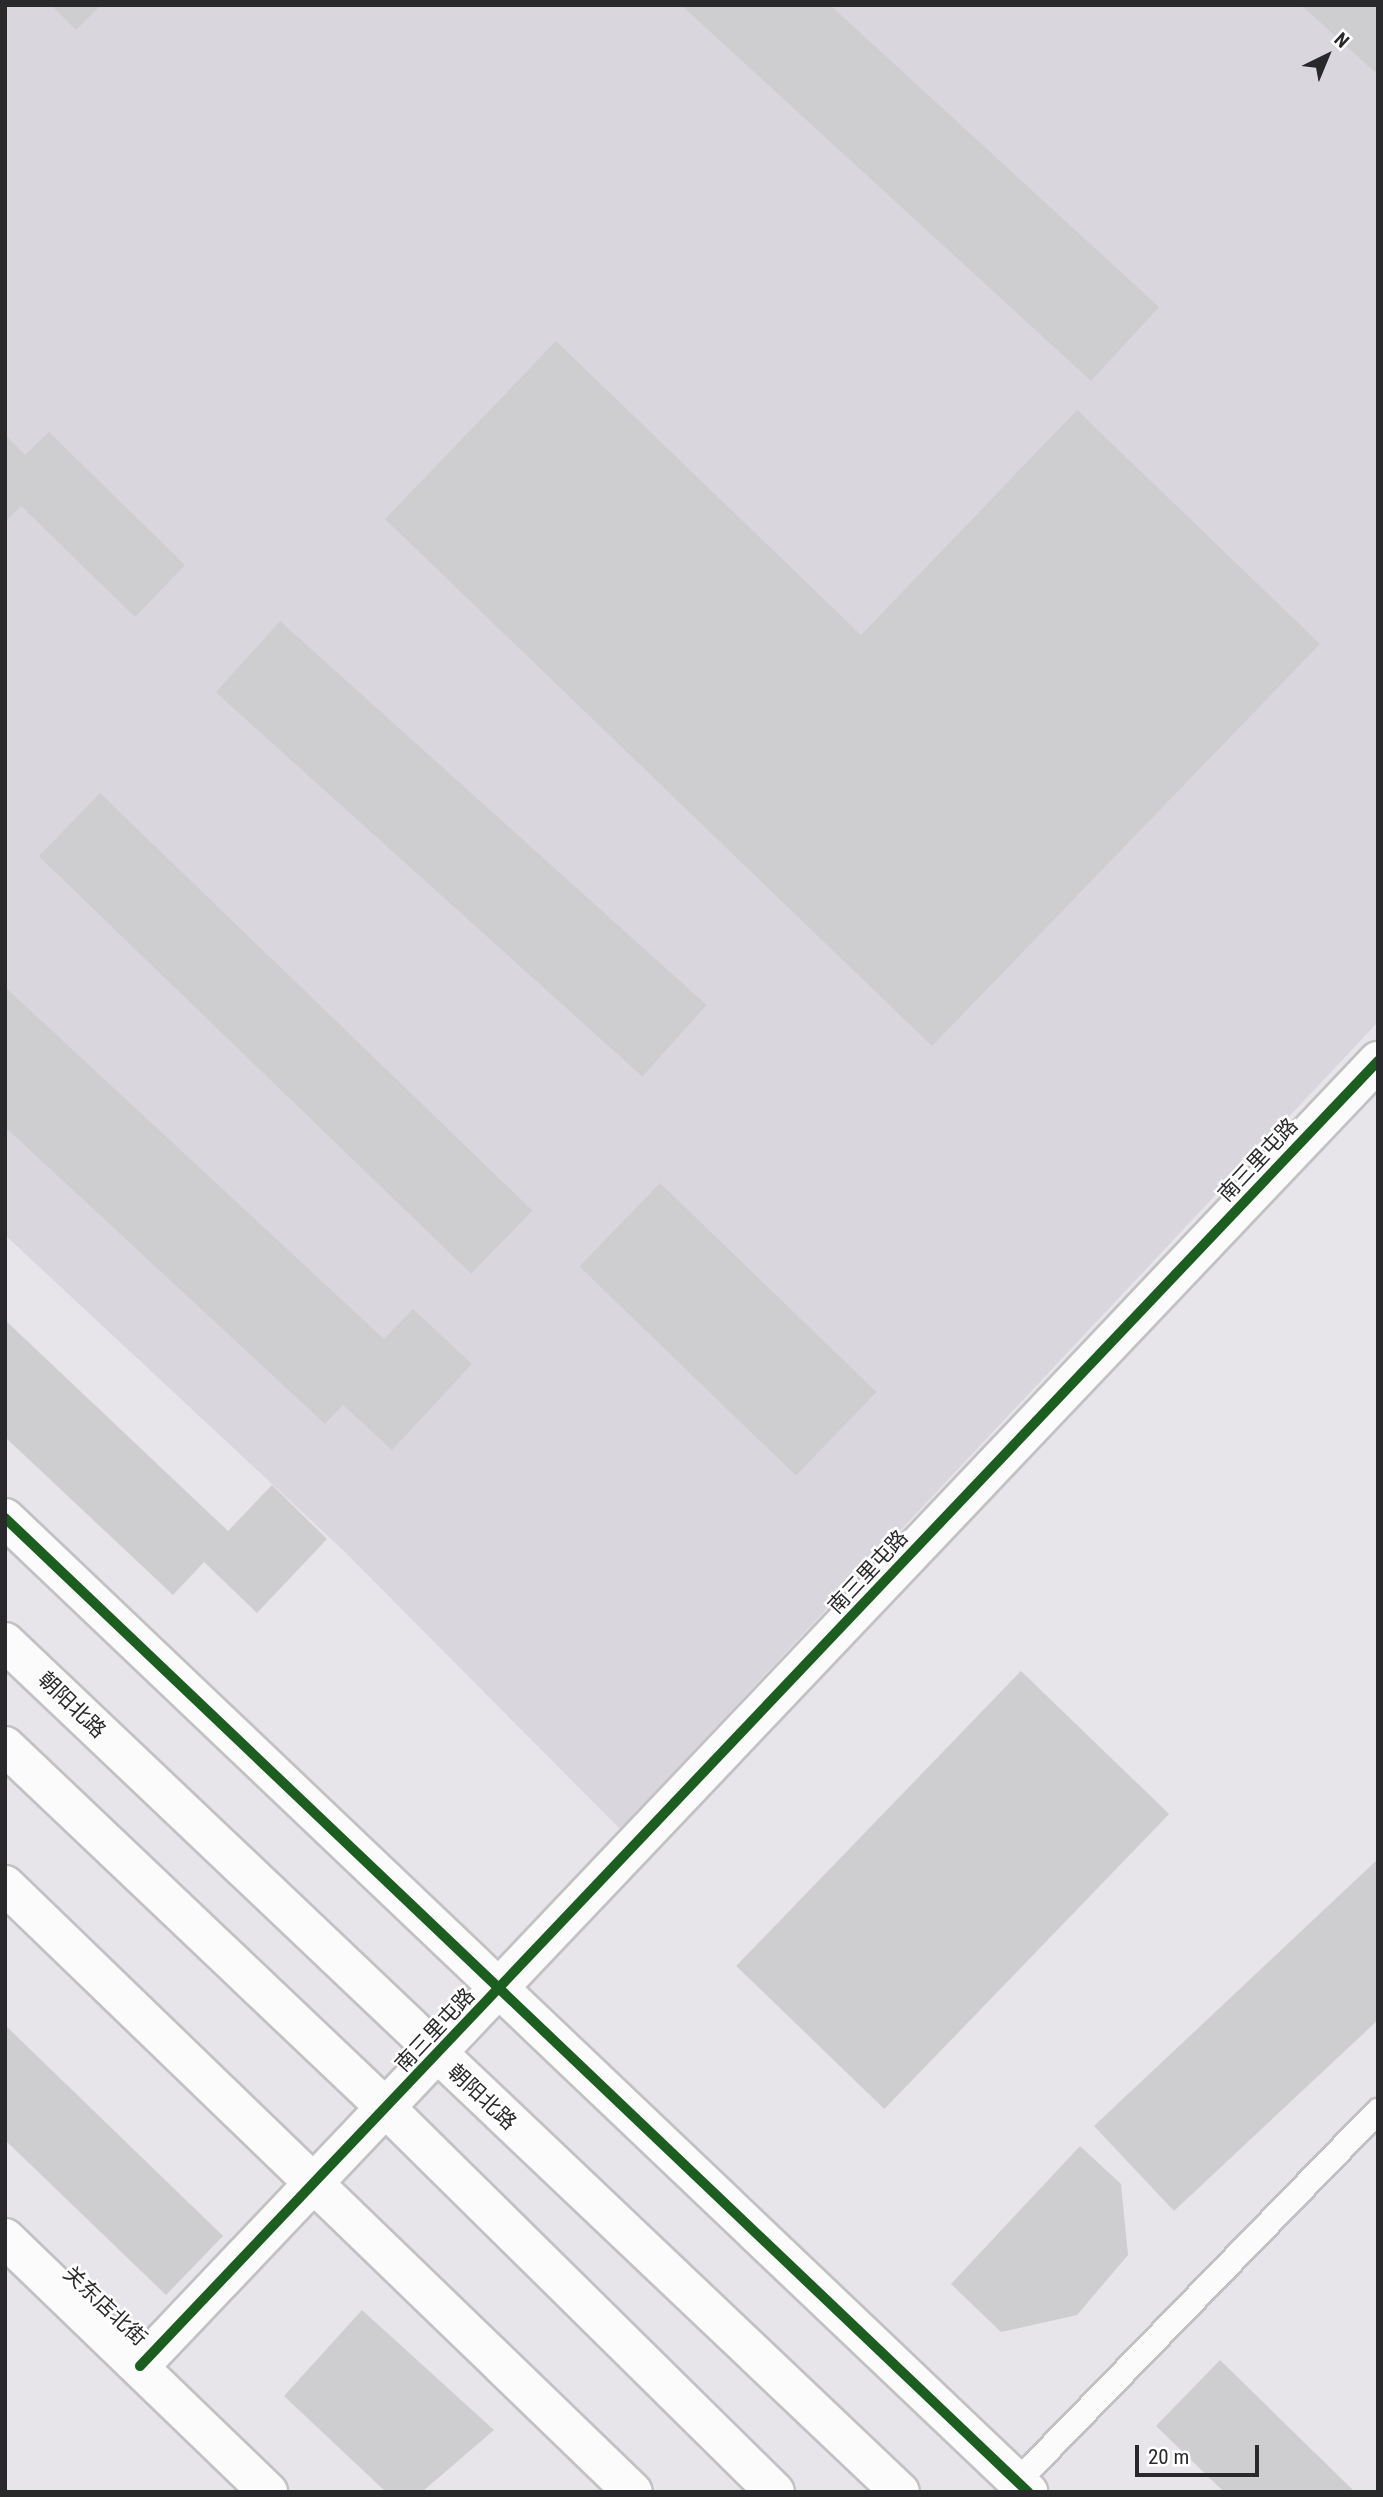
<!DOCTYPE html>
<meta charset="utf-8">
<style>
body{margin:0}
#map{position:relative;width:1383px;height:2497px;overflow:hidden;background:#e7e5e9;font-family:"Roboto Condensed","Noto Sans SC",sans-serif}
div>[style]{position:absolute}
.built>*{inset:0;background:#d9d6de}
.building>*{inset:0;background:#cecdcf;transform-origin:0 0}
.roads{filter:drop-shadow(2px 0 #c2c1c4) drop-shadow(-2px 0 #c2c1c4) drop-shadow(0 2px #c2c1c4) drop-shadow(0 -2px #c2c1c4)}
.lane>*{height:24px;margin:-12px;padding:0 12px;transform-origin:12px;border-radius:12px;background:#fbfbfc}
.street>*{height:38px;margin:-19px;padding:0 19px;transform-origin:19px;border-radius:19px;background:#fbfbfc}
.secondary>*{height:38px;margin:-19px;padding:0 19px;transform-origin:19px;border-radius:19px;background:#fbfbfc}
.primary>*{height:38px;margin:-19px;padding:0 19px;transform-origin:19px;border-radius:19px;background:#fbfbfc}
.cycleway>*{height:10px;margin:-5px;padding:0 5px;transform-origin:5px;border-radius:5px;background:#1b5e20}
span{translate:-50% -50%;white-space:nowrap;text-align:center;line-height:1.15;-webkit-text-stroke:5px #fff;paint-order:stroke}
.street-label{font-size:21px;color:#29282a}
.frame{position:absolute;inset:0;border:7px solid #29282a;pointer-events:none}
.north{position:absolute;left:1292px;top:21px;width:70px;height:70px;-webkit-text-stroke:5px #fff;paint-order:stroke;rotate:43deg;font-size:19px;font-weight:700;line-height:28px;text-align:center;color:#29282a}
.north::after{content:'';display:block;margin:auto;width:24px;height:32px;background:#29282a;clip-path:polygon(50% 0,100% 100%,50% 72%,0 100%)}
.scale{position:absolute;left:1135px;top:2445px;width:124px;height:32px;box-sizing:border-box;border:4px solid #29282a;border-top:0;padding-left:9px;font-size:21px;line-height:24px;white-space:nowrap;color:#29282a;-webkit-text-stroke:5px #fff;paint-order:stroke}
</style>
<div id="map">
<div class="built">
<div style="clip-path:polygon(5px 5px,1378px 5px,1378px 1022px,620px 1829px,345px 1552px,5px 1235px)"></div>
</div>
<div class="building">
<div style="clip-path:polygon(51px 5px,101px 5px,76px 30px)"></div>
<div style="clip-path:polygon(681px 5px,830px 5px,1159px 307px,1091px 381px)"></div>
<div style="clip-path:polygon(1301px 5px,1378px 5px,1378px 69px,1375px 72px)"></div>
<div style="clip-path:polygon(556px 341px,861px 635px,1077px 410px,1320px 644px,932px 1046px,385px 519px)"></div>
<div style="clip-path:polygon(49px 432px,185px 565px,135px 617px,21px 506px,5px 522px,5px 435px,25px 455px)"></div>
<div style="left:280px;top:621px;width:574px;height:96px;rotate:42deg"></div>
<div style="left:100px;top:793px;width:601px;height:88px;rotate:44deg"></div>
<div style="clip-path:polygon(5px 987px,384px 1339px,413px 1309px,472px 1364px,392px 1450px,343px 1405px,325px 1424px,5px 1127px)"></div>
<div style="left:660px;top:1183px;width:301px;height:116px;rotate:44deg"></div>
<div style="clip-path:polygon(5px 1320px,228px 1531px,272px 1485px,327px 1539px,257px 1613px,204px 1562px,173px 1595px,5px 1437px)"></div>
<div style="left:1021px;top:1671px;width:206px;height:410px;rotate:44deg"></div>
<div style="clip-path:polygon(1378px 1859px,1378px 2020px,1174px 2211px,1094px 2126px)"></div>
<div style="clip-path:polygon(5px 2025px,223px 2236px,166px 2295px,5px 2140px)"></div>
<div style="clip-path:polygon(1080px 2146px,1121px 2184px,1128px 2255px,1077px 2315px,1001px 2332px,951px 2284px)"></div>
<div style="clip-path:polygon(362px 2310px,494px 2430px,422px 2492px,386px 2492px,284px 2396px)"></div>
<div style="clip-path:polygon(1220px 2360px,1355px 2492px,1224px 2492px,1156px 2426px)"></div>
</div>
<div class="roads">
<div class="lane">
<div style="left:1017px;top:2482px;width:518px;rotate:-45.78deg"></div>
</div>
<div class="street">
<div style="left:5px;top:1518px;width:1413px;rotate:43.59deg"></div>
<div style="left:5px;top:1885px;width:873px;rotate:44.03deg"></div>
<div style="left:5px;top:2238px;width:366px;rotate:44deg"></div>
</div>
<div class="secondary">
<div style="left:140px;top:2366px;width:1799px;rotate:-46.51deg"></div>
</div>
<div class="primary">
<div style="left:5px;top:1642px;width:1234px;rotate:43.52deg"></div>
<div style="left:5px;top:1746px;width:527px;rotate:43.54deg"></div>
<div style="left:387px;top:2109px;width:545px;rotate:44.63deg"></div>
</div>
</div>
<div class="cycleway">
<div style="left:5px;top:1518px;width:1413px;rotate:43.59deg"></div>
<div style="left:140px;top:2366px;width:1799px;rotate:-46.51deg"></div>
</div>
<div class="street-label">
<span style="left:1258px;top:1160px;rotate:-47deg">南三里屯路</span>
<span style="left:868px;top:1572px;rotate:-47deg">南三里屯路</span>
<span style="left:72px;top:1705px;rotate:44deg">朝阳北路</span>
<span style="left:435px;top:2030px;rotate:-47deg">南三里屯路</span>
<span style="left:482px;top:2097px;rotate:43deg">朝阳北路</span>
<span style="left:105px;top:2306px;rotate:43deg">关东店北街</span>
</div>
<div class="frame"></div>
<div class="north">N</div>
<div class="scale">20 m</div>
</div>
